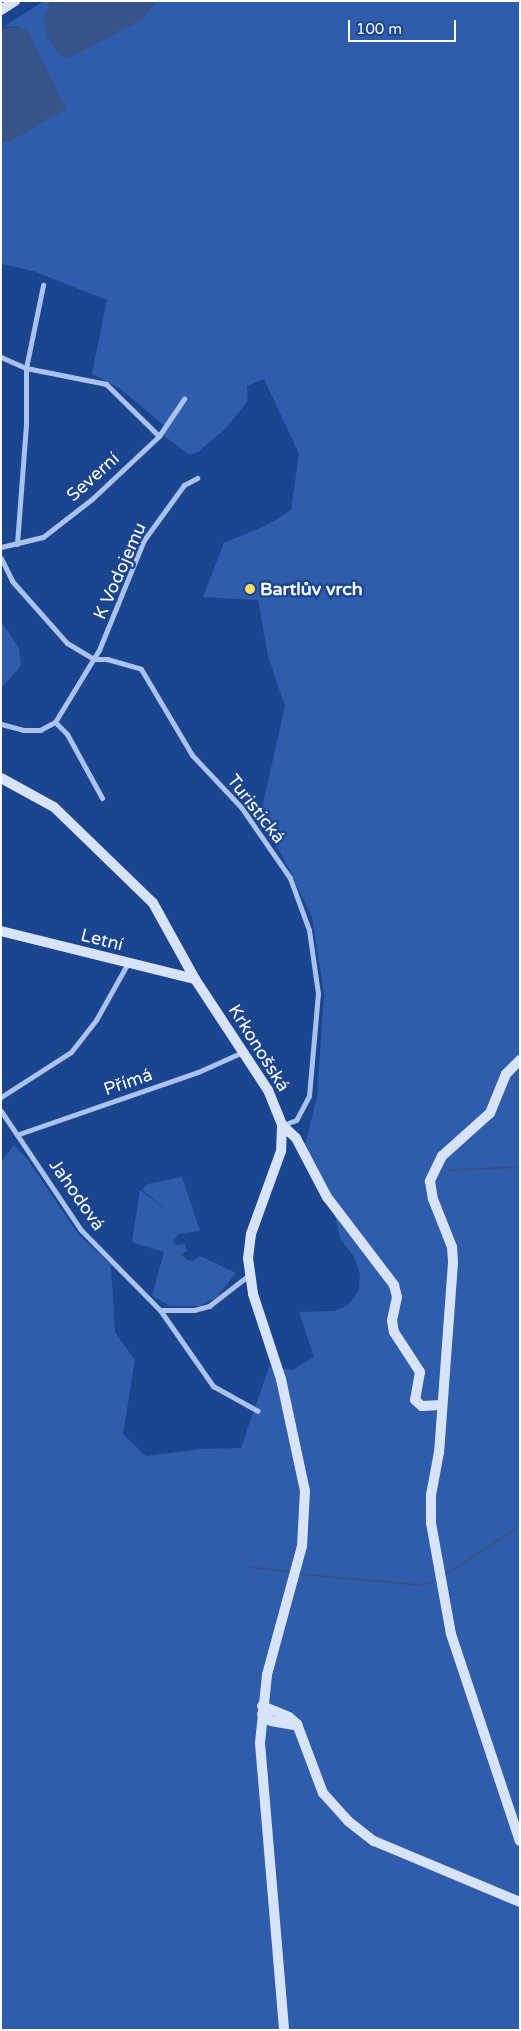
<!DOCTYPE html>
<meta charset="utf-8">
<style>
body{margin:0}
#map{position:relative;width:521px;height:2031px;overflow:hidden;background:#1b458e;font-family:"Varela Round",sans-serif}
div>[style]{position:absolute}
.green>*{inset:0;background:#2f5dac}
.water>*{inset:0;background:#36548a}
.stream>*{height:2px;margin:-1px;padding:0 1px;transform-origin:1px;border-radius:1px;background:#36548a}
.street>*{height:5px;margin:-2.5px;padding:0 2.5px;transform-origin:2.5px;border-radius:2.5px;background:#a9c3ee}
.secondary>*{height:10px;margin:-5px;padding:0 5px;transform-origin:5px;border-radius:5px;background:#d6e3fa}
.dots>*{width:14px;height:14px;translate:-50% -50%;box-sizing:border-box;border:2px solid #1b458e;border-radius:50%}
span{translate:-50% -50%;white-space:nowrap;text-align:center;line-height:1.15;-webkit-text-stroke:5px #1b458e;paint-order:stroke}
.street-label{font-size:18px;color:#fff}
.poi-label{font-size:18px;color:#fff;font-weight:700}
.left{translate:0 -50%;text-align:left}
.frame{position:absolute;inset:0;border:2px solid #fff;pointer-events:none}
.scale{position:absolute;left:348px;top:20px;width:108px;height:22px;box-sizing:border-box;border:2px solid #fff;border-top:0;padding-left:6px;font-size:15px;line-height:18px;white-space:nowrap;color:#fff;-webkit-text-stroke:4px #1b458e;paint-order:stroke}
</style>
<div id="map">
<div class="green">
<div style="clip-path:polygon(44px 1px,51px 1px,44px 19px,142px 20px,156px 1px,520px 1px,520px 2030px,1px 2030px,1px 1162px,14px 1145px,28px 1160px,78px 1234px,111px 1265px,115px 1332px,135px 1360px,123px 1434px,146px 1456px,201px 1449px,241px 1448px,269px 1367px,293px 1370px,314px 1357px,299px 1312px,334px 1311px,348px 1305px,359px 1290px,360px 1274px,354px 1257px,340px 1238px,331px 1197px,305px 1145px,317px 1097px,324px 994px,312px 917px,283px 857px,259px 821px,285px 706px,268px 656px,258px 600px,203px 597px,224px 543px,267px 525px,291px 510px,299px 454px,264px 379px,247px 386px,248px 401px,227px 427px,198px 452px,189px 455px,162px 434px,168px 429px,121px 389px,92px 374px,107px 300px,33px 271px,1px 264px,1px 143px,11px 141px,20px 26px,3px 27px)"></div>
<div style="clip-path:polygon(1px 621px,19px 648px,21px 666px,1px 688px)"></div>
<div style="clip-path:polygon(182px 1177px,200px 1231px,178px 1234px,173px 1241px,175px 1245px,185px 1244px,187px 1251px,181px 1254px,187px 1260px,192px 1261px,200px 1256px,236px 1273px,217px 1297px,199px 1306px,170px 1306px,152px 1296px,164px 1252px,132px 1242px,140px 1190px,174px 1216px,142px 1190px,148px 1184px)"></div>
</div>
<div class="water">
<div style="clip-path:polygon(51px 1px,156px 1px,142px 20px,69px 58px,59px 54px,48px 40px,44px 19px)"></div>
<div style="clip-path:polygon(20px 26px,29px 33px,66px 109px,11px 141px,1px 143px,1px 29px)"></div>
</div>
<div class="stream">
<div style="left:448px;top:1170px;width:72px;rotate:-2.4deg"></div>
<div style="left:250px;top:1567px;width:42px;rotate:6.8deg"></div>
<div style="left:299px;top:1574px;width:121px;rotate:5.2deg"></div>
<div style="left:420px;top:1585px;width:12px;rotate:-14deg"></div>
<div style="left:444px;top:1576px;width:91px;rotate:-33.3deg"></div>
</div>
<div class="street">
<div style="left:1px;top:357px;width:27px;rotate:24deg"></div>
<div style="left:26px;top:368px;width:82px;rotate:11.3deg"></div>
<div style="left:106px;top:384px;width:74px;rotate:44.5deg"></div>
<div style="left:17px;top:544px;width:121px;rotate:-85.7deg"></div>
<div style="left:26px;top:423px;width:55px;rotate:-90deg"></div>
<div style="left:26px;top:368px;width:85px;rotate:-78.4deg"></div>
<div style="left:1px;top:547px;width:43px;rotate:-13.4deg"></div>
<div style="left:43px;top:537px;width:62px;rotate:-37.8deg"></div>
<div style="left:92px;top:499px;width:92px;rotate:-43.2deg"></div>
<div style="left:159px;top:436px;width:45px;rotate:-56deg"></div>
<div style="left:1px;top:558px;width:25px;rotate:64deg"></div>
<div style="left:12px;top:581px;width:83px;rotate:48.4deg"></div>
<div style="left:67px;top:643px;width:31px;rotate:31deg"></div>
<div style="left:94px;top:659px;width:13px"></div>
<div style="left:107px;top:659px;width:35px;rotate:16deg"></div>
<div style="left:141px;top:669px;width:100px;rotate:59.3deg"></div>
<div style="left:192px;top:755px;width:71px;rotate:46.7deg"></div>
<div style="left:241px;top:807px;width:86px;rotate:55.4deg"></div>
<div style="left:290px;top:878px;width:55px;rotate:69.9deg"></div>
<div style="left:309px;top:930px;width:64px;rotate:81.9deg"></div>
<div style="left:318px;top:993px;width:103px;rotate:95deg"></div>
<div style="left:309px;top:1096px;width:27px;rotate:118deg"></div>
<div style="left:296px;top:1120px;width:14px;rotate:159deg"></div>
<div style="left:55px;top:722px;width:17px;rotate:45deg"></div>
<div style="left:67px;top:734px;width:73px;rotate:61.3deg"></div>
<div style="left:1px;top:724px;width:23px;rotate:15deg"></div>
<div style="left:23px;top:730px;width:17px"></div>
<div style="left:40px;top:730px;width:17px;rotate:-28deg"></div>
<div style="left:55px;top:722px;width:84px;rotate:-58.6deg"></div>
<div style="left:99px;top:650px;width:119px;rotate:-67.8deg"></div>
<div style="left:144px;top:540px;width:68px;rotate:-54deg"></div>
<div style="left:184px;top:485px;width:15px;rotate:-28deg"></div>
<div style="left:1px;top:1097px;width:83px;rotate:-32.7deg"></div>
<div style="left:71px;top:1052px;width:41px;rotate:-52deg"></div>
<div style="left:96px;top:1020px;width:65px;rotate:-60.7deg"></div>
<div style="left:1px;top:1111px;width:143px;rotate:56.1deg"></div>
<div style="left:81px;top:1230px;width:112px;rotate:45.4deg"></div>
<div style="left:160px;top:1310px;width:93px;rotate:55.1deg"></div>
<div style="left:213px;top:1386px;width:51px;rotate:29.1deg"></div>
<div style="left:19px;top:1134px;width:189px;rotate:-19.1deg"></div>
<div style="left:198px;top:1072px;width:49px;rotate:-24deg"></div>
<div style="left:160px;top:1310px;width:34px"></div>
<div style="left:194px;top:1310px;width:16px;rotate:-15deg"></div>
<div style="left:209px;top:1306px;width:51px;rotate:-37.8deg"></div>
</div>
<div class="secondary">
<div style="left:1px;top:10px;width:17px;rotate:-33deg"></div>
<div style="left:1px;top:778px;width:60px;rotate:28.7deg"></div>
<div style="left:54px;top:807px;width:138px;rotate:44.1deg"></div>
<div style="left:153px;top:903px;width:87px;rotate:61.1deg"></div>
<div style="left:195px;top:979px;width:133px;rotate:56.7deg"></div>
<div style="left:268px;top:1090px;width:38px;rotate:68deg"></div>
<div style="left:282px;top:1125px;width:26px;rotate:92deg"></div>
<div style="left:281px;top:1151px;width:88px;rotate:109.9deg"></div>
<div style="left:251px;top:1234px;width:24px;rotate:97deg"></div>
<div style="left:248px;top:1258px;width:36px;rotate:82deg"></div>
<div style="left:253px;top:1294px;width:89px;rotate:71.8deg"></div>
<div style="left:281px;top:1379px;width:115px;rotate:77.9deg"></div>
<div style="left:305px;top:1491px;width:55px;rotate:93.1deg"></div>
<div style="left:302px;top:1546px;width:134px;rotate:105.2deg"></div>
<div style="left:267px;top:1675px;width:68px;rotate:95.9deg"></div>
<div style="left:260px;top:1743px;width:288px;rotate:85.2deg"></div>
<div style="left:1px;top:931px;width:200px;rotate:13.9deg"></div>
<div style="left:520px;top:1060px;width:20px;rotate:135deg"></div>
<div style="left:506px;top:1074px;width:42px;rotate:112.3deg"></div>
<div style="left:490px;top:1113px;width:64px;rotate:138.1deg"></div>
<div style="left:442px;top:1156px;width:28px;rotate:116deg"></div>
<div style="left:430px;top:1181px;width:18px;rotate:81deg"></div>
<div style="left:433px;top:1199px;width:52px;rotate:68.4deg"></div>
<div style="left:452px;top:1247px;width:16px;rotate:86deg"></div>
<div style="left:453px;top:1263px;width:190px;rotate:94.2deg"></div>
<div style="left:439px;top:1452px;width:44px;rotate:100.5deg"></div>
<div style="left:431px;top:1495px;width:28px;rotate:90deg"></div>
<div style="left:431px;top:1523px;width:113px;rotate:79.8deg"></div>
<div style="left:451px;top:1634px;width:218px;rotate:71.6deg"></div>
<div style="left:282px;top:1125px;width:19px;rotate:43deg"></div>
<div style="left:296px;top:1138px;width:67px;rotate:62.3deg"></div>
<div style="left:327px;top:1197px;width:111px;rotate:52.7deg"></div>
<div style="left:394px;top:1285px;width:12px;rotate:76deg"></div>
<div style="left:397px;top:1297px;width:24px;rotate:102deg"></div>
<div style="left:392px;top:1320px;width:12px;rotate:81deg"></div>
<div style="left:394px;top:1332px;width:48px;rotate:57deg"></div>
<div style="left:420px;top:1372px;width:28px;rotate:100deg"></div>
<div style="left:415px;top:1400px;width:9px;rotate:41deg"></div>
<div style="left:422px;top:1406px;width:19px;rotate:-3deg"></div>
<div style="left:262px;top:1706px;width:29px;rotate:22deg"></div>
<div style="left:289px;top:1717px;width:11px;rotate:41deg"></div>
<div style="left:297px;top:1724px;width:74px;rotate:69.4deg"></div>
<div style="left:323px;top:1793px;width:38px;rotate:48deg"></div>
<div style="left:348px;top:1821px;width:33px;rotate:38deg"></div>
<div style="left:374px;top:1841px;width:158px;rotate:22.7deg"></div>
<div style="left:262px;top:1714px;width:11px;rotate:38deg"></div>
<div style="left:271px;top:1721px;width:22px;rotate:10deg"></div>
</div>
<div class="dots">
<div style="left:250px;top:589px;background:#fede66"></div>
</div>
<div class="street-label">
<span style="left:93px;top:477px;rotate:-42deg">Severní</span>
<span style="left:120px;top:571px;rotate:-66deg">K Vodojemu</span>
<span style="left:256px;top:809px;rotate:52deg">Turistická</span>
<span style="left:102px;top:940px;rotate:14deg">Letní</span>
<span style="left:259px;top:1048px;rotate:58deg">Krkonošská</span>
<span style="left:128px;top:1082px;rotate:-19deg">Přímá</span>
<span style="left:77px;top:1195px;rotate:55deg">Jahodová</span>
</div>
<div class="poi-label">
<span class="left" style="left:260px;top:589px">Bartlův vrch</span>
</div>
<div class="frame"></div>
<div class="scale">100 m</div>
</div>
